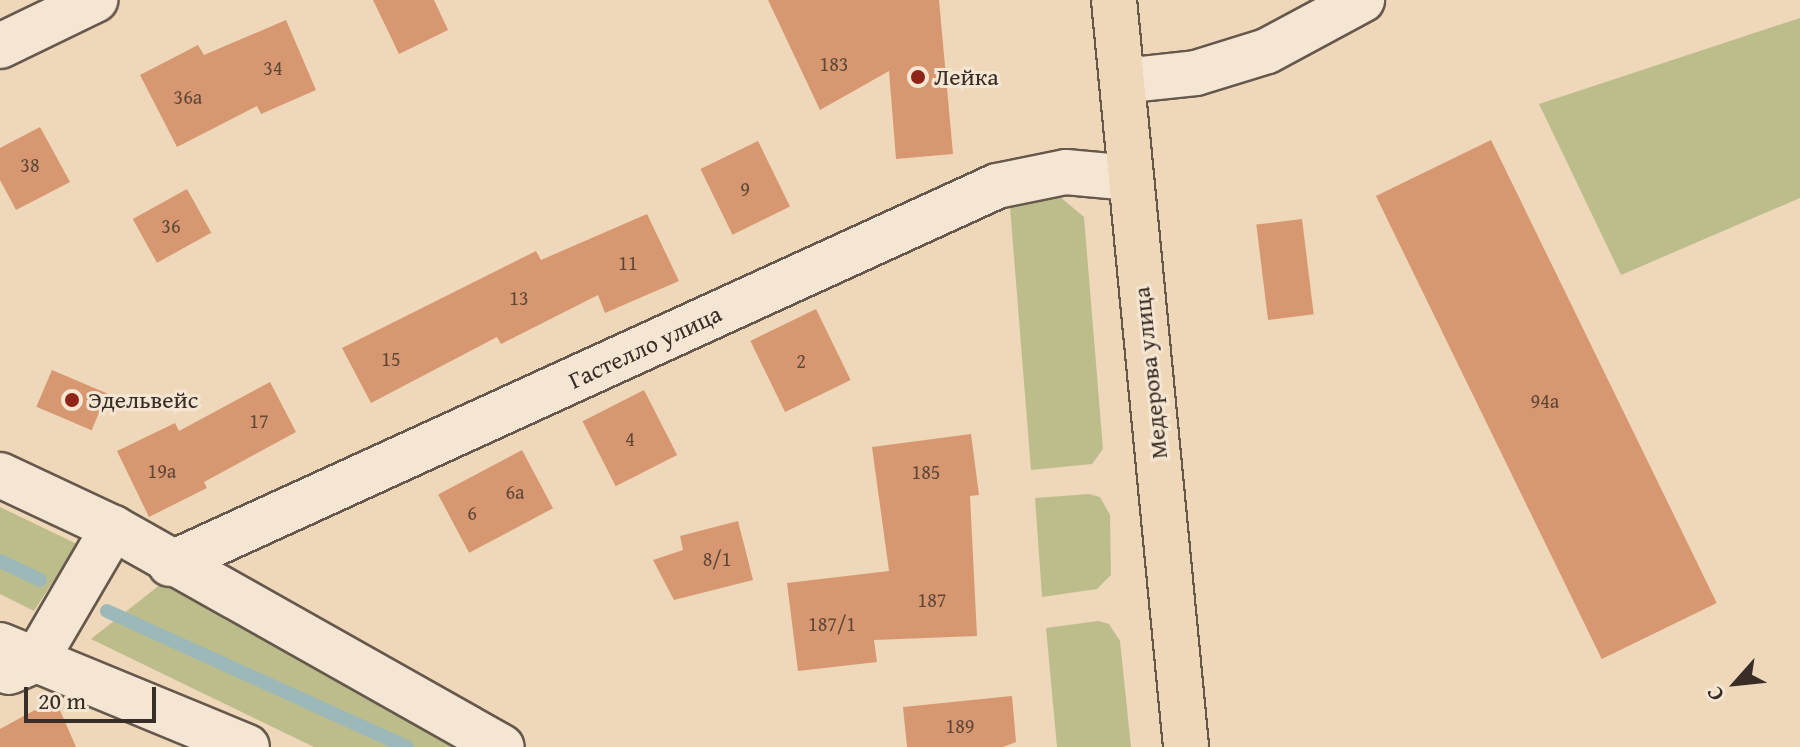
<!DOCTYPE html>
<meta charset="utf-8">
<style>
body{margin:0}
#map{position:relative;width:1800px;height:747px;overflow:hidden;background:#eed8b9;font-family:"Gentium Book Plus",serif}
div>[style]{position:absolute}
.green>*{inset:0;background:#bdbd8c}
.stream>*{height:14px;margin:-7px;padding:0 7px;transform-origin:7px;border-radius:7px;background:#9db8b9}
.building>*{inset:0;background:#d79770;transform-origin:0 0}
.roads{filter:drop-shadow(2px 0 #66584c) drop-shadow(-2px 0 #66584c) drop-shadow(0 2px #66584c) drop-shadow(0 -2px #66584c)}
.minor>*{height:44px;margin:-22px;padding:0 22px;transform-origin:22px;border-radius:22px;background:#f4e6d2}
.major>*{height:44px;margin:-22px;padding:0 22px;transform-origin:22px;border-radius:22px;background:#eed8b9}
.dots>*{width:22px;height:22px;translate:-50% -50%;box-sizing:border-box;border:4px solid #f4e6d2;border-radius:50%}
span{translate:-50% -50%;white-space:nowrap;text-align:center;line-height:1.15;-webkit-text-stroke:6px #f4e6d2;paint-order:stroke}
.number-label{font-size:20px;color:#604839}
.number-label span{-webkit-text-stroke-width:0}
.poi-label{font-size:24px;color:#392d27}
.left{translate:0 -50%;text-align:left}
.street-label{font-size:24px;color:#392d27}
.north{position:absolute;left:1696px;top:643px;width:80px;height:80px;-webkit-text-stroke:6px #f4e6d2;paint-order:stroke;rotate:243deg;font-size:22px;font-weight:700;line-height:32px;text-align:center;color:#392d27}
.north::after{content:'';display:block;margin:auto;width:28px;height:36px;background:#392d27;clip-path:polygon(50% 0,100% 100%,50% 72%,0 100%)}
.scale{position:absolute;left:24px;top:687px;width:132px;height:36px;box-sizing:border-box;border:4px solid #392d27;border-top:0;padding-left:10px;font-size:24px;line-height:28px;white-space:nowrap;color:#392d27;-webkit-text-stroke:6px #f4e6d2;paint-order:stroke}
</style>
<div id="map">
<div class="green">
<div style="clip-path:polygon(1800px 18px,1800px 198px,1621px 275px,1539px 104px)"></div>
<div style="clip-path:polygon(1059px 196px,1084px 217px,1103px 449px,1092px 464px,1031px 470px,1010px 207px)"></div>
<div style="clip-path:polygon(1089px 494px,1100px 497px,1110px 515px,1111px 575px,1097px 589px,1042px 597px,1035px 498px)"></div>
<div style="clip-path:polygon(0 507px,77px 544px,34px 611px,0 594px)"></div>
<div style="clip-path:polygon(161px 584px,495px 747px,314px 747px,91px 639px)"></div>
<div style="clip-path:polygon(1098px 621px,1109px 624px,1120px 641px,1131px 747px,1057px 747px,1046px 628px)"></div>
</div>
<div class="stream">
<div style="left:0;top:561px;width:44px;rotate:25.4deg"></div>
<div style="left:107px;top:611px;width:329px;rotate:24.4deg"></div>
</div>
<div class="building">
<div style="clip-path:polygon(373px 0,434px 0,448px 30px,399px 54px)"></div>
<div style="clip-path:polygon(768px 0,939px 0,953px 154px,896px 159px,889px 71px,820px 110px)"></div>
<div style="clip-path:polygon(286px 20px,316px 90px,261px 114px,257px 106px,177px 147px,140px 75px,198px 45px,204px 55px)"></div>
<div style="clip-path:polygon(40px 127px,70px 182px,16px 210px,0 180px,0 148px)"></div>
<div style="left:1491px;top:140px;width:515px;height:128px;rotate:64deg"></div>
<div style="left:758px;top:141px;width:73px;height:64px;rotate:64deg"></div>
<div style="left:187px;top:189px;width:50px;height:62px;rotate:61deg"></div>
<div style="clip-path:polygon(647px 214px,679px 281px,605px 313px,598px 295px,501px 344px,497px 337px,371px 403px,342px 348px,536px 251px,541px 260px)"></div>
<div style="left:1302px;top:219px;width:96px;height:46px;rotate:83deg"></div>
<div style="left:816px;top:309px;width:79px;height:73px;rotate:64deg"></div>
<div style="left:52px;top:370px;width:60px;height:40px;rotate:23deg"></div>
<div style="clip-path:polygon(270px 382px,296px 432px,204px 482px,207px 488px,149px 517px,117px 451px,175px 423px,179px 431px)"></div>
<div style="left:644px;top:390px;width:73px;height:69px;rotate:63deg"></div>
<div style="clip-path:polygon(971px 434px,979px 495px,970px 496px,977px 636px,874px 640px,877px 662px,798px 671px,787px 583px,889px 571px,872px 447px)"></div>
<div style="left:522px;top:450px;width:66px;height:95px;rotate:62deg"></div>
<div style="clip-path:polygon(738px 521px,753px 580px,674px 600px,653px 560px,683px 550px,680px 536px)"></div>
<div style="clip-path:polygon(1012px 696px,1016px 742px,1003px 747px,907px 747px,903px 707px)"></div>
<div style="clip-path:polygon(55px 699px,76px 747px,0 747px,0 729px)"></div>
</div>
<div class="roads">
<div class="minor">
<div style="left:0;top:46px;width:106px;rotate:-25.8deg"></div>
<div style="left:1122px;top:81px;width:74px;rotate:-6.2deg"></div>
<div style="left:1196px;top:73px;width:74px;rotate:-17.2deg"></div>
<div style="left:1267px;top:51px;width:108px;rotate:-28.2deg"></div>
<div style="left:0;top:475px;width:125px;rotate:25.1deg"></div>
<div style="left:113px;top:528px;width:446px;rotate:29.4deg"></div>
<div style="left:170px;top:564px;width:909px;rotate:-24.56deg"></div>
<div style="left:997px;top:186px;width:70px;rotate:-11.5deg"></div>
<div style="left:1066px;top:172px;width:65px;rotate:5.3deg"></div>
<div style="left:0;top:645px;width:267px;rotate:22.4deg"></div>
<div style="left:9px;top:672px;width:30px;rotate:-24deg"></div>
<div style="left:36px;top:660px;width:153px;rotate:-59.7deg"></div>
</div>
<div class="major">
<div style="left:1114px;top:0;width:750px;rotate:84.49deg"></div>
</div>
</div>
<div class="dots">
<div style="left:918px;top:77px;background:#8f2418"></div>
<div style="left:72px;top:400px;background:#8f2418"></div>
</div>
<div class="number-label">
<span style="left:834px;top:63px">183</span>
<span style="left:273px;top:67px">34</span>
<span style="left:188px;top:96px">36а</span>
<span style="left:30px;top:164px">38</span>
<span style="left:745px;top:188px">9</span>
<span style="left:171px;top:225px">36</span>
<span style="left:628px;top:262px">11</span>
<span style="left:519px;top:297px">13</span>
<span style="left:391px;top:358px">15</span>
<span style="left:801px;top:360px">2</span>
<span style="left:1545px;top:400px">94а</span>
<span style="left:259px;top:420px">17</span>
<span style="left:630px;top:438px">4</span>
<span style="left:162px;top:470px">19а</span>
<span style="left:926px;top:471px">185</span>
<span style="left:515px;top:491px">6а</span>
<span style="left:472px;top:512px">6</span>
<span style="left:717px;top:558px">8/1</span>
<span style="left:932px;top:599px">187</span>
<span style="left:832px;top:623px">187/1</span>
<span style="left:960px;top:725px">189</span>
</div>
<div class="poi-label">
<span class="left" style="left:934px;top:77px">Лейка</span>
<span class="left" style="left:88px;top:400px">Эдельвейс</span>
</div>
<div class="street-label">
<span style="left:645px;top:347px;rotate:-25deg">Гастелло улица</span>
<span style="left:1150px;top:373px;rotate:-96deg">Медерова улица</span>
</div>
<div class="north">С</div>
<div class="scale">20 m</div>
</div>
